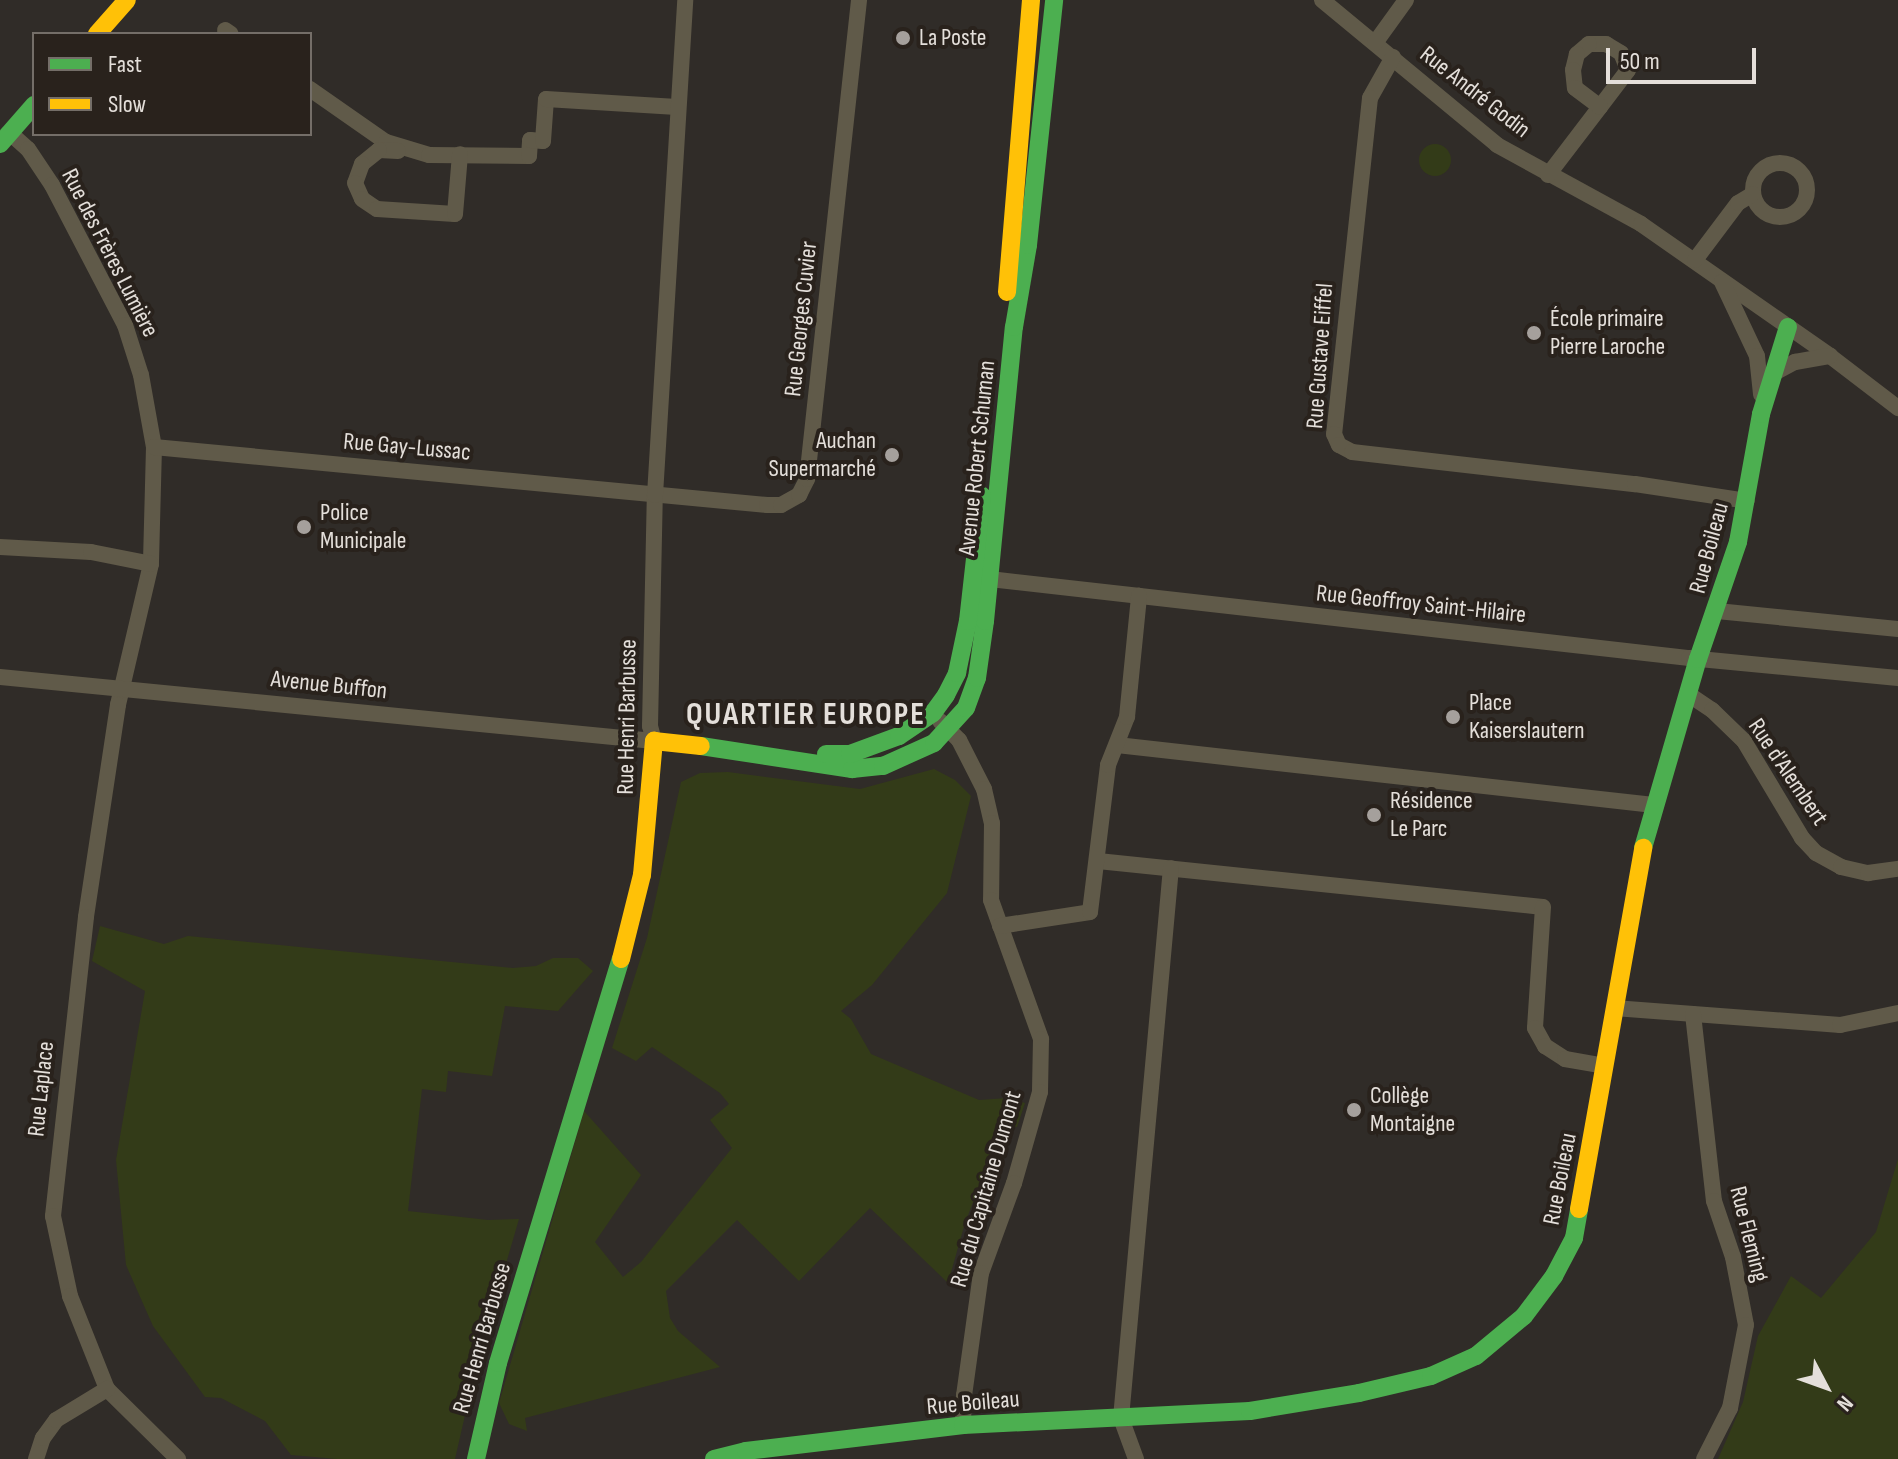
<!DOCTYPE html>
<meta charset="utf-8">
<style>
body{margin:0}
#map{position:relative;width:1898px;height:1459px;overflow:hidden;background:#302c28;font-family:"Sofia Sans Condensed",sans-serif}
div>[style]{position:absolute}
.green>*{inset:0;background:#333b18}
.round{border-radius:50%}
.street>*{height:16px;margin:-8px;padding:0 8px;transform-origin:8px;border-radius:8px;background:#605a49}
.street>.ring{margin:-8px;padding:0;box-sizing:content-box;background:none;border:16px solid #605a49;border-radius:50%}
.fast>*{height:18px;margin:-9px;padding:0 9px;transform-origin:9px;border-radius:9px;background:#4caf50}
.slow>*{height:18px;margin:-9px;padding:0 9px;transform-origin:9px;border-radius:9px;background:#ffc107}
.dots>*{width:22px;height:22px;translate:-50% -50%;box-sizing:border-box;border:4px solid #29221c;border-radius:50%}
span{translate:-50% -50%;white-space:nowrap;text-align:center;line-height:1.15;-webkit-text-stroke:8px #29221c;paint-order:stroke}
.poi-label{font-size:24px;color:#e4dfda}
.left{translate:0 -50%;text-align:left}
.right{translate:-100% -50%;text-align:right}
.street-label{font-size:24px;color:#e4dfda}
.district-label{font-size:32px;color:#e4dfda;font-weight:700;letter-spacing:2px}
.legend{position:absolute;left:32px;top:32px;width:280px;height:104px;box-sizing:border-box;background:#29221c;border:2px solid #746e68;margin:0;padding:10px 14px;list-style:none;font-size:24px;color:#e4dfda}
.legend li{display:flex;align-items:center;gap:16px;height:40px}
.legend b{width:40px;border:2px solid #746e68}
.north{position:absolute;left:1786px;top:1347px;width:80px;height:80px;-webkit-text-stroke:6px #29221c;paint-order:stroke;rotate:131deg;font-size:22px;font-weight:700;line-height:32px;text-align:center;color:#e4dfda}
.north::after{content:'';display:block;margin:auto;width:28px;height:36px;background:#e4dfda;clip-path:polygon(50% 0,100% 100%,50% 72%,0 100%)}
.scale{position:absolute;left:1606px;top:48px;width:150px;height:36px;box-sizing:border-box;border:4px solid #e4dfda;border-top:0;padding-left:10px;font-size:24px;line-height:28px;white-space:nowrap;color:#e4dfda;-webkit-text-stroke:6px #29221c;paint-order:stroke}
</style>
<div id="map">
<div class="green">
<div class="round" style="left:1419px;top:144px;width:32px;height:32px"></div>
<div style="clip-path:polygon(934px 769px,955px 780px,971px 796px,947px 893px,872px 985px,841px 1011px,851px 1019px,871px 1054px,979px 1100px,1008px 1098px,1025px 1103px,1017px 1127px,1003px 1125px,965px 1223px,948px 1283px,870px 1208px,799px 1281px,737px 1220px,666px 1291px,670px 1318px,678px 1331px,720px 1367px,525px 1418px,527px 1431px,509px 1424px,499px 1403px,584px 1111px,641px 1175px,595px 1242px,623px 1277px,641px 1262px,732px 1148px,710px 1120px,729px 1104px,720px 1093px,652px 1047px,636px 1061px,612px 1048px,647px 938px,681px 782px,700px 773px,728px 772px,860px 789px)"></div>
<div style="clip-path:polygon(100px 926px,164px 944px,188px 936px,513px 968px,536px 966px,553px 958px,578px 958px,593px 971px,558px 1011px,505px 1006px,492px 1076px,448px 1071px,446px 1092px,422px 1089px,408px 1211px,488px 1220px,519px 1219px,477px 1363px,455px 1459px,337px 1459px,291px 1455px,265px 1421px,221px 1398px,205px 1397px,153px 1326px,126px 1265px,116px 1160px,145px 991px,92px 961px)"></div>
<div style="clip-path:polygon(1898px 1159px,1898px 1459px,1718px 1459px,1743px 1402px,1758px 1336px,1791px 1276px,1821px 1298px,1876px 1232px)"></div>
</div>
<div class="street">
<div style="left:1322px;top:0;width:227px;rotate:39.6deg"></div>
<div style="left:1497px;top:145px;width:164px;rotate:28.7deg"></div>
<div style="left:1641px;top:224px;width:231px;rotate:34.9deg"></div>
<div style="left:1830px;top:356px;width:86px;rotate:37.4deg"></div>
<div style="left:225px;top:30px;width:7px;rotate:34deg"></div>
<div style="left:1375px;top:43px;width:53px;rotate:-54.2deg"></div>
<div style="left:1393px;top:57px;width:47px;rotate:119.3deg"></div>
<div style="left:1370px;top:98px;width:338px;rotate:96.1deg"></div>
<div style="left:1334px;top:434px;width:12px;rotate:66deg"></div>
<div style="left:1339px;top:445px;width:15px;rotate:28deg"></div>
<div style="left:1352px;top:452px;width:285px;rotate:6.5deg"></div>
<div style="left:1635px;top:484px;width:113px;rotate:8.6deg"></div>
<div style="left:310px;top:89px;width:93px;rotate:34.9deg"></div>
<div style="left:386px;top:142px;width:45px;rotate:16.8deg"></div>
<div style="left:429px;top:155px;width:100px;rotate:0.6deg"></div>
<div style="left:529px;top:156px;width:16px;rotate:-86deg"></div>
<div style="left:530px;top:140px;width:13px;rotate:4deg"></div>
<div style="left:543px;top:141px;width:42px;rotate:-85.9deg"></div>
<div style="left:546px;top:99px;width:131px;rotate:3.5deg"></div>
<div style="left:10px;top:133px;width:24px;rotate:42deg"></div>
<div style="left:28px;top:149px;width:43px;rotate:56.3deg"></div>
<div style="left:52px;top:185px;width:158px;rotate:62.5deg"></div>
<div style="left:125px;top:325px;width:52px;rotate:72.3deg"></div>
<div style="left:141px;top:375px;width:73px;rotate:79.8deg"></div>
<div style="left:154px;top:447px;width:117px;rotate:91.5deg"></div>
<div style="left:151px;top:564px;width:145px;rotate:103.2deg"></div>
<div style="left:118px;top:705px;width:214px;rotate:98.6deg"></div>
<div style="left:86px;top:917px;width:301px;rotate:96.3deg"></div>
<div style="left:53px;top:1216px;width:82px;rotate:78deg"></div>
<div style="left:70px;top:1296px;width:100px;rotate:68.3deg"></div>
<div style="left:107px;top:1389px;width:100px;rotate:44.6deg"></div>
<div style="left:398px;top:151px;width:19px;rotate:-177deg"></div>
<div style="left:379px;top:150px;width:22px;rotate:141deg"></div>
<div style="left:362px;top:164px;width:20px;rotate:110deg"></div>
<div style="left:355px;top:183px;width:17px;rotate:66deg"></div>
<div style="left:362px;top:199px;width:18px;rotate:34deg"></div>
<div style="left:377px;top:209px;width:78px;rotate:3.7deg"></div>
<div style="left:455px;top:214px;width:60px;rotate:-85.2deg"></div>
<div class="ring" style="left:1753px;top:163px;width:38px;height:38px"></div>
<div style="left:1548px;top:175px;width:86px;rotate:-52.6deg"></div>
<div style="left:1600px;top:107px;width:46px;rotate:-52.9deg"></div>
<div style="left:1628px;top:70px;width:18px;rotate:-112deg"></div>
<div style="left:1621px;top:53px;width:17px;rotate:-149deg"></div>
<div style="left:1606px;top:44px;width:17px;rotate:180deg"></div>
<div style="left:1589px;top:44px;width:16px;rotate:140deg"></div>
<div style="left:1577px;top:54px;width:16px;rotate:104deg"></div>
<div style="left:1573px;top:70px;width:18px;rotate:84deg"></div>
<div style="left:1575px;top:88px;width:31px;rotate:37deg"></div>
<div style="left:1695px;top:260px;width:71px;rotate:-53deg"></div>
<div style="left:1738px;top:203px;width:17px;rotate:-31deg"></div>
<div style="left:1722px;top:282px;width:82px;rotate:64.7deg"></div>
<div style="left:1757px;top:356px;width:39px;rotate:84deg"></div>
<div style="left:1774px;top:373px;width:24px;rotate:-28deg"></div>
<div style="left:1795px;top:362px;width:36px;rotate:-10deg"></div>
<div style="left:154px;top:447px;width:616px;rotate:5.41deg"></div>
<div style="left:767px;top:505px;width:14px"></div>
<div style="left:781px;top:505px;width:21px;rotate:-29deg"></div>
<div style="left:799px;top:495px;width:18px;rotate:-63deg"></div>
<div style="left:807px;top:479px;width:482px;rotate:-83.8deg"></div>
<div style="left:0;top:547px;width:91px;rotate:3.1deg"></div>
<div style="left:91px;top:552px;width:61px;rotate:11.3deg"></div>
<div style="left:981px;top:578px;width:713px;rotate:6.45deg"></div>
<div style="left:1689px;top:658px;width:210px;rotate:5.5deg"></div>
<div style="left:1717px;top:611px;width:182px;rotate:5.7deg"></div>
<div style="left:0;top:677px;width:657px;rotate:5.59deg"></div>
<div style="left:654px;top:741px;width:16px;rotate:-105deg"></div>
<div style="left:650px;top:726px;width:231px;rotate:-88.8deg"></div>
<div style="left:655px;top:495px;width:496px;rotate:-86.5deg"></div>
<div style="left:1688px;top:694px;width:29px;rotate:34deg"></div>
<div style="left:1712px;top:710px;width:45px;rotate:44.1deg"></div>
<div style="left:1744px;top:741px;width:113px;rotate:59.1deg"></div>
<div style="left:1802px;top:838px;width:21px;rotate:47deg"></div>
<div style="left:1816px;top:853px;width:29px;rotate:29deg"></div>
<div style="left:1841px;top:867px;width:28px;rotate:13deg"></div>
<div style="left:1868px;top:873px;width:30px;rotate:-8deg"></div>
<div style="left:940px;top:721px;width:27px;rotate:45deg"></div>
<div style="left:959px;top:740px;width:55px;rotate:63deg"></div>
<div style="left:984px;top:789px;width:35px;rotate:77deg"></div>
<div style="left:992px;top:823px;width:77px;rotate:90.7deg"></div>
<div style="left:991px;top:900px;width:148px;rotate:70.2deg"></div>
<div style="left:1041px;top:1039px;width:53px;rotate:91.1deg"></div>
<div style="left:1040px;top:1092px;width:95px;rotate:105.9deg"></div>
<div style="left:1014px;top:1183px;width:96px;rotate:110.1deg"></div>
<div style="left:981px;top:1273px;width:123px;rotate:97.9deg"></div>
<div style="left:964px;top:1395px;width:30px;rotate:92deg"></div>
<div style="left:1117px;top:745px;width:540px;rotate:6.38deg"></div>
<div style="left:1098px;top:861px;width:447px;rotate:5.9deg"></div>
<div style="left:1543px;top:907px;width:121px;rotate:93.8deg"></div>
<div style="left:1535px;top:1028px;width:21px;rotate:61deg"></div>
<div style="left:1545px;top:1046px;width:24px;rotate:33deg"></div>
<div style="left:1565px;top:1059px;width:40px;rotate:10deg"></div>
<div style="left:1000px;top:926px;width:91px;rotate:-8.8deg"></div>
<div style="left:1090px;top:912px;width:148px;rotate:-83deg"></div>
<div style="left:1108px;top:765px;width:52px;rotate:-68.4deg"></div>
<div style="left:1127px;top:717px;width:122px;rotate:-84.3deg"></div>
<div style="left:1614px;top:1008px;width:227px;rotate:4.3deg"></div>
<div style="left:1840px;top:1025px;width:59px;rotate:-11.7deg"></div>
<div style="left:1693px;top:1014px;width:188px;rotate:83.6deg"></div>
<div style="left:1714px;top:1201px;width:59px;rotate:71.3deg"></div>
<div style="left:1733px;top:1257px;width:69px;rotate:79.2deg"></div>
<div style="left:1746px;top:1325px;width:85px;rotate:100.9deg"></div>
<div style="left:1730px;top:1408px;width:57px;rotate:117deg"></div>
<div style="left:36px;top:1459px;width:22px;rotate:-72deg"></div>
<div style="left:43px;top:1438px;width:22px;rotate:-54deg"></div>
<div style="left:56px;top:1420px;width:60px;rotate:-31.3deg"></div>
<div style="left:1136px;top:1459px;width:44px;rotate:-110.1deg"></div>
<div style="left:1121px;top:1418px;width:552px;rotate:-84.81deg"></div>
</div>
<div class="fast">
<div style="left:0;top:144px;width:52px;rotate:-48.9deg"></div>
<div style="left:701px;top:746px;width:153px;rotate:8.7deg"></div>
<div style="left:852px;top:769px;width:31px;rotate:-6deg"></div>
<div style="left:883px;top:766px;width:56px;rotate:-24.3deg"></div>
<div style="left:934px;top:743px;width:47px;rotate:-47.6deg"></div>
<div style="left:966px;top:708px;width:32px;rotate:-70deg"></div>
<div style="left:977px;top:678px;width:58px;rotate:-82deg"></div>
<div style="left:985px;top:621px;width:295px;rotate:-84.4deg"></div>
<div style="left:1014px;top:327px;width:83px;rotate:-80.3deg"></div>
<div style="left:1028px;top:245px;width:246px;rotate:-83.9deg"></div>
<div style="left:826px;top:754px;width:24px"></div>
<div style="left:850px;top:754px;width:52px;rotate:-20.2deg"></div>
<div style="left:899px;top:736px;width:41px;rotate:-34.1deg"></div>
<div style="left:933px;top:713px;width:22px;rotate:-54deg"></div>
<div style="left:946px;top:695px;width:25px;rotate:-63deg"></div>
<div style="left:957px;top:673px;width:53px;rotate:-78.1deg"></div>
<div style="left:968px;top:621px;width:126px;rotate:-83.6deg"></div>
<div style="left:1643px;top:848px;width:197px;rotate:-73.8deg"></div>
<div style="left:1698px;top:659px;width:124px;rotate:-71.1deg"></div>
<div style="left:1738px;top:542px;width:130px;rotate:-79.8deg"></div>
<div style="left:1761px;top:414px;width:91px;rotate:-72.8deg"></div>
<div style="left:476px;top:1459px;width:98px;rotate:-77.1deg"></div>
<div style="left:498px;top:1363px;width:422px;rotate:-73.1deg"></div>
<div style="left:714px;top:1459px;width:33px;rotate:-14deg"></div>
<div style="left:746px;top:1451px;width:219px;rotate:-6.8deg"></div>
<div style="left:963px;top:1425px;width:287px;rotate:-2.8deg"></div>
<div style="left:1250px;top:1411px;width:110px;rotate:-9.4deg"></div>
<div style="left:1359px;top:1393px;width:74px;rotate:-13.3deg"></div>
<div style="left:1431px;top:1376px;width:49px;rotate:-24deg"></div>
<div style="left:1476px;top:1356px;width:62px;rotate:-39.8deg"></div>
<div style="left:1524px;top:1316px;width:50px;rotate:-53.1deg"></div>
<div style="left:1554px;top:1276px;width:43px;rotate:-62.2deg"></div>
<div style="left:1574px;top:1238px;width:29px;rotate:-80deg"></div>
</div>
<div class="slow">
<div style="left:97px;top:34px;width:45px;rotate:-48.6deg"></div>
<div style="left:1007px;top:292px;width:293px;rotate:-85.3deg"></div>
<div style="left:621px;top:959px;width:87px;rotate:-76deg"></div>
<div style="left:642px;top:875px;width:135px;rotate:-84.9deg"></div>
<div style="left:654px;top:741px;width:47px;rotate:6.1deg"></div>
<div style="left:1579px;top:1209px;width:367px;rotate:-79.9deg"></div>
</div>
<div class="dots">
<div style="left:903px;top:38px;background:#a5a09c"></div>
<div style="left:1534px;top:333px;background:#a5a09c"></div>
<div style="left:892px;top:455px;background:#a5a09c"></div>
<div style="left:304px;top:527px;background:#a5a09c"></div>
<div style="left:1453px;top:717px;background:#a5a09c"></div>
<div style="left:1374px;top:815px;background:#a5a09c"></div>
<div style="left:1354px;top:1110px;background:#a5a09c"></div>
</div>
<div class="poi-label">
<span class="left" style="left:919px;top:38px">La Poste</span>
<span class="left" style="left:1550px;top:333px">École primaire<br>Pierre Laroche</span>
<span class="right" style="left:876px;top:455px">Auchan<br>Supermarché</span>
<span class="left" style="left:320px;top:527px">Police<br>Municipale</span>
<span class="left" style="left:1469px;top:717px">Place<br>Kaiserslautern</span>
<span class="left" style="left:1390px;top:815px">Résidence<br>Le Parc</span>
<span class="left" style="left:1370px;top:1110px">Collège<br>Montaigne</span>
</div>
<div class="street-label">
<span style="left:1475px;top:92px;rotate:38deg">Rue André Godin</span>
<span style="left:110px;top:253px;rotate:63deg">Rue des Frères Lumière</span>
<span style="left:801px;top:319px;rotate:-84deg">Rue Georges Cuvier</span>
<span style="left:1320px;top:356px;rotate:-86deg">Rue Gustave Eiffel</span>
<span style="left:407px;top:447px;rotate:5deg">Rue Gay-Lussac</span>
<span style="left:977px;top:458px;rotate:-84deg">Avenue Robert Schuman</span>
<span style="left:1709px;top:548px;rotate:-75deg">Rue Boileau</span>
<span style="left:1421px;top:604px;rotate:6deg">Rue Geoffroy Saint-Hilaire</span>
<span style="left:329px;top:685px;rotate:6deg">Avenue Buffon</span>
<span style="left:627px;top:717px;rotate:-89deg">Rue Henri Barbusse</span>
<span style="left:1788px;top:772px;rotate:56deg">Rue d'Alembert</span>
<span style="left:41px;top:1089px;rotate:-84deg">Rue Laplace</span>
<span style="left:1560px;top:1179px;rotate:-79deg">Rue Boileau</span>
<span style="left:986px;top:1189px;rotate:-74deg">Rue du Capitaine Dumont</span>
<span style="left:1749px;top:1234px;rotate:76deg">Rue Fleming</span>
<span style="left:482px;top:1338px;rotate:-74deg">Rue Henri Barbusse</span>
<span style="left:973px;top:1403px;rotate:-5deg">Rue Boileau</span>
</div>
<div class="district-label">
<span style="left:806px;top:715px">QUARTIER EUROPE</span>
</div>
<ul class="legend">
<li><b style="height:10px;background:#4caf50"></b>Fast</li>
<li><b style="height:10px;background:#ffc107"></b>Slow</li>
</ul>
<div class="north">N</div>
<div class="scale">50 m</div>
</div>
